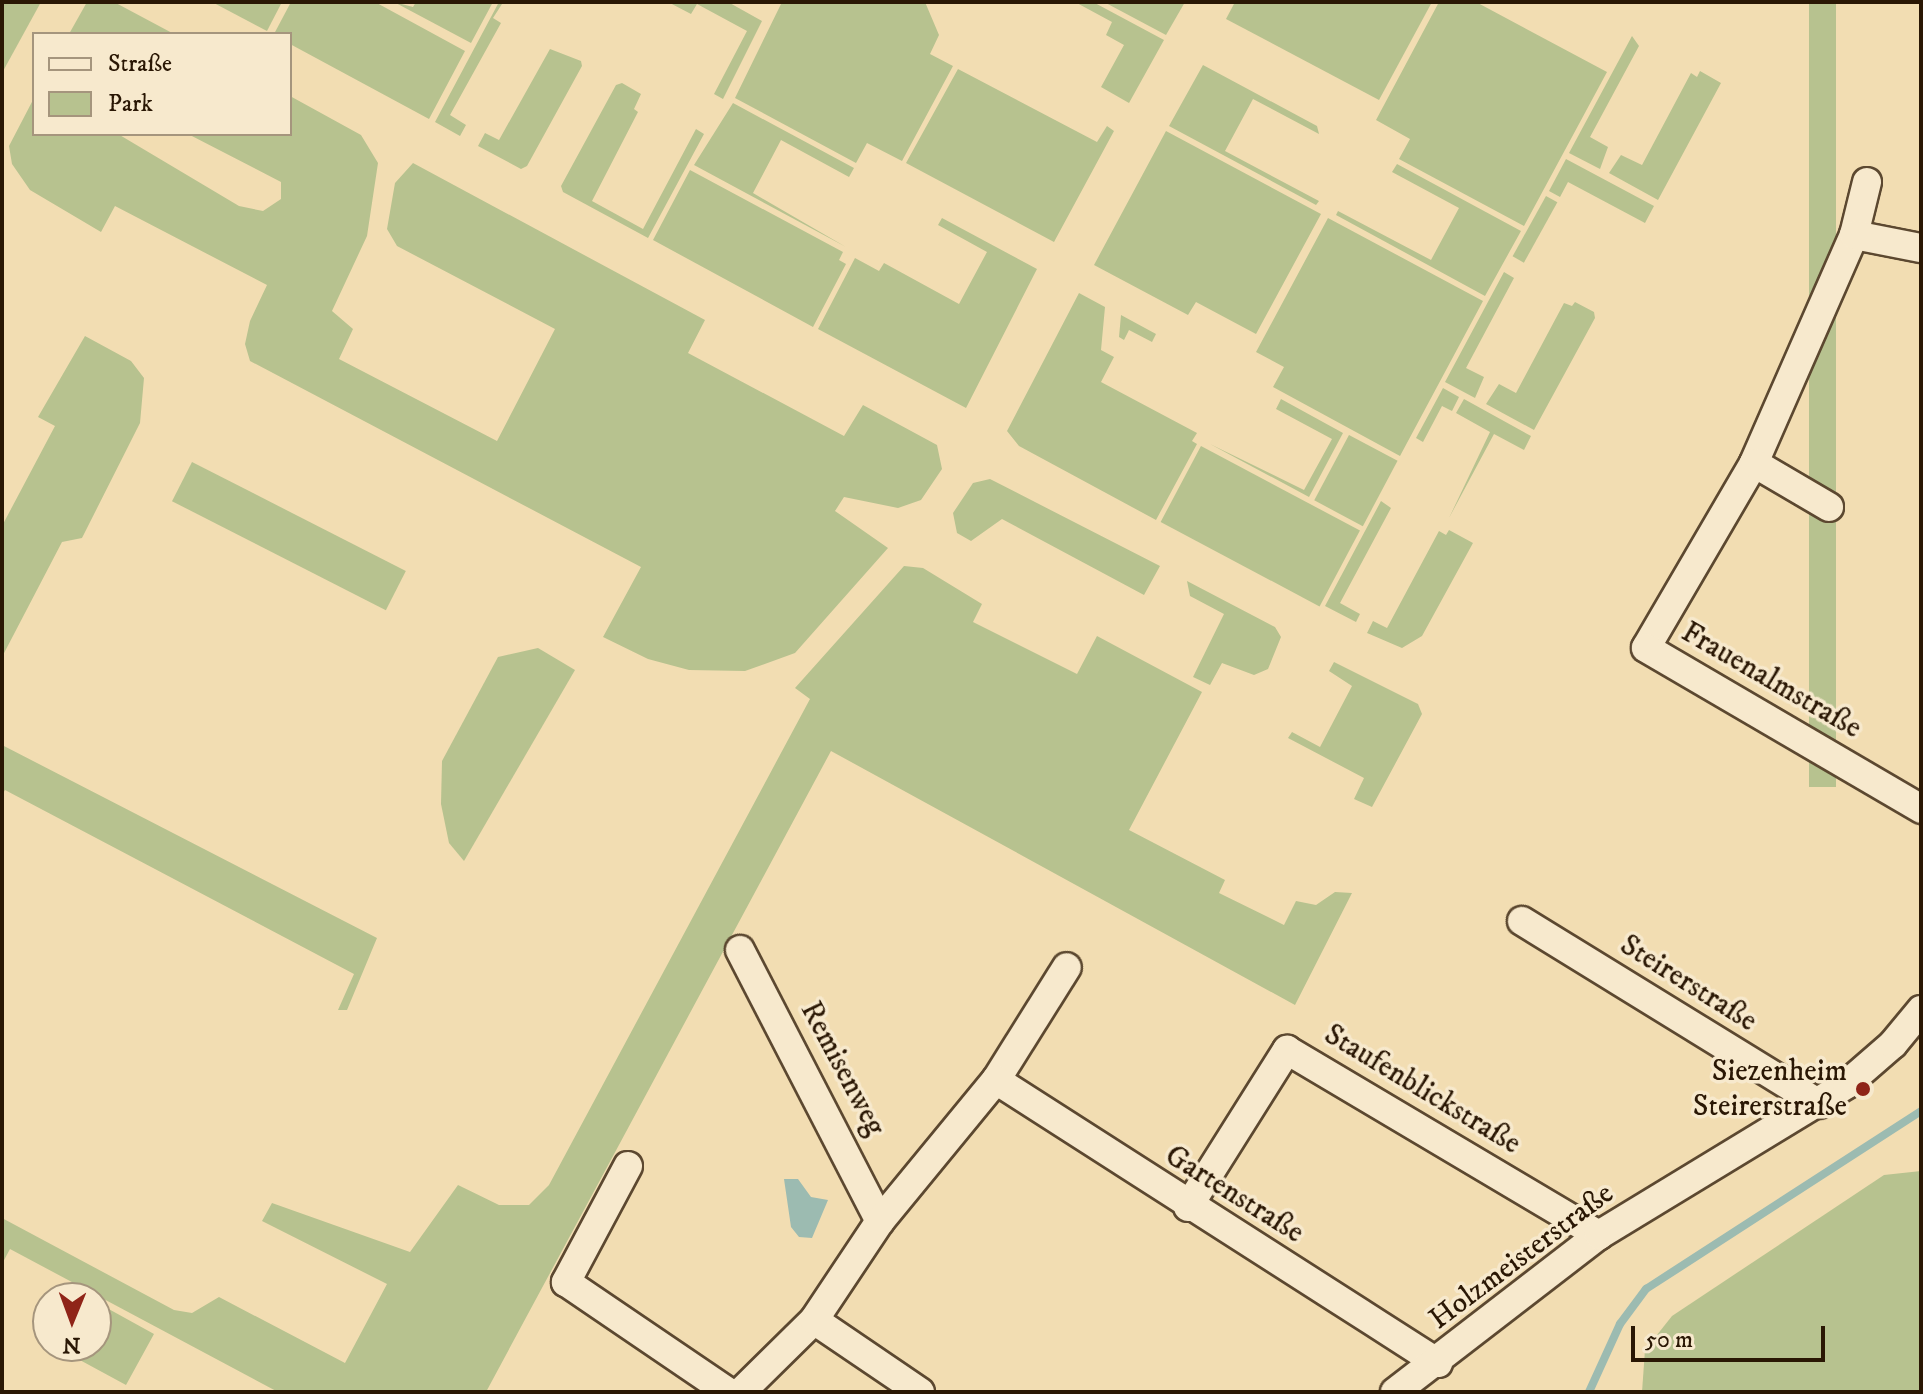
<!DOCTYPE html>
<meta charset="utf-8">
<style>
body{margin:0}
#map{position:relative;width:1923px;height:1394px;overflow:hidden;background:#f2ddb2;font-family:"IM FELL DW Pica",serif}
div>[style]{position:absolute}
.green>*{inset:0;background:#b7c28f;transform-origin:0 0}
.water>*{inset:0;background:#9cbbb1}
.stream>*{height:8px;margin:-4px;padding:0 4px;transform-origin:4px;border-radius:4px;background:#9cbbb1}
.roads{filter:drop-shadow(2px 0 #5c4830) drop-shadow(-2px 0 #5c4830) drop-shadow(0 2px #5c4830) drop-shadow(0 -2px #5c4830)}
.minor>*{height:28px;margin:-14px;padding:0 14px;transform-origin:14px;border-radius:14px;background:#f7e9cd}
.dots>*{width:22px;height:22px;translate:-50% -50%;box-sizing:border-box;border:4px solid #f7e9cd;border-radius:50%}
span{translate:-50% -50%;white-space:nowrap;text-align:center;line-height:1.15;-webkit-text-stroke:7px #f7e9cd;paint-order:stroke}
.street-label{font-size:30px;color:#2a1704}
.poi-label{font-size:30px;color:#2a1704}
.right{translate:-100% -50%;text-align:right}
.frame{position:absolute;inset:0;border:4px solid #2a1704;pointer-events:none}
.legend{position:absolute;left:32px;top:32px;width:260px;height:104px;box-sizing:border-box;background:#f7e9cd;border:2px solid #a5957d;margin:0;padding:10px 14px;list-style:none;font-size:24px;color:#2a1704}
.legend li{display:flex;align-items:center;gap:16px;height:40px}
.legend b{width:40px;border:2px solid #a5957d}
.north{position:absolute;left:32px;top:1282px;width:80px;height:80px;box-sizing:border-box;background:#f7e9cd;border:2px solid #a5957d;border-radius:50%;rotate:181deg;font-size:22px;font-weight:700;line-height:32px;text-align:center;color:#2a1704}
.north::after{content:'';display:block;margin:auto;width:28px;height:36px;background:#8f2418;clip-path:polygon(50% 0,100% 100%,50% 72%,0 100%)}
.scale{position:absolute;left:1631px;top:1326px;width:194px;height:36px;box-sizing:border-box;border:4px solid #2a1704;border-top:0;padding-left:10px;font-size:24px;line-height:28px;white-space:nowrap;color:#2a1704;-webkit-text-stroke:6px #f7e9cd;paint-order:stroke}
</style>
<div id="map">
<div class="green">
<div style="clip-path:polygon(2px 2px,41px 2px,2px 73px)"></div>
<div style="clip-path:polygon(87px 2px,114px 2px,174px 34px,69px 34px)"></div>
<div style="clip-path:polygon(212px 2px,282px 2px,267px 31px)"></div>
<div style="clip-path:polygon(291px 2px,375px 2px,465px 51px,429px 119px,290px 44px,290px 34px,274px 34px)"></div>
<div style="clip-path:polygon(394px 2px,413px 7px,416px 2px,493px 2px,471px 43px)"></div>
<div style="clip-path:polygon(499px 2px,511px 3px,502px 4px,493px 18px,501px 23px,450px 115px,466px 125px,460px 136px,435px 122px)"></div>
<div style="clip-path:polygon(668px 2px,728px 2px,762px 21px,723px 99px,714px 94px,747px 31px,697px 4px,691px 14px)"></div>
<div style="clip-path:polygon(782px 2px,925px 2px,939px 35px,930px 54px,953px 66px,902px 161px,867px 143px,856px 163px,735px 98px)"></div>
<div style="clip-path:polygon(1075px 2px,1093px 2px,1164px 40px,1129px 103px,1101px 87px,1124px 45px,1106px 35px,1112px 22px)"></div>
<div style="clip-path:polygon(1104px 2px,1185px 2px,1166px 35px)"></div>
<div style="clip-path:polygon(1235px 2px,1432px 2px,1379px 100px,1226px 19px)"></div>
<div style="clip-path:polygon(1439px 2px,1476px 2px,1607px 72px,1524px 226px,1399px 159px,1410px 139px,1376px 120px)"></div>
<div style="left:1809px;top:2px;width:27px;height:785px"></div>
<div style="clip-path:polygon(1632px 36px,1639px 46px,1590px 137px,1608px 147px,1600px 169px,1569px 153px)"></div>
<div style="clip-path:polygon(550px 49px,581px 61px,582px 66px,527px 166px,521px 169px,478px 146px,485px 133px,499px 140px)"></div>
<div style="clip-path:polygon(1203px 65px,1317px 126px,1319px 134px,1253px 99px,1225px 151px,1319px 201px,1316px 205px,1169px 126px)"></div>
<div style="clip-path:polygon(958px 69px,1097px 142px,1107px 126px,1114px 131px,1054px 242px,906px 163px)"></div>
<div style="clip-path:polygon(1700px 71px,1721px 83px,1658px 200px,1609px 173px,1621px 155px,1642px 165px,1691px 73px,1697px 77px)"></div>
<div style="clip-path:polygon(622px 83px,641px 94px,634px 109px,638px 112px,592px 201px,643px 229px,696px 129px,704px 134px,648px 238px,563px 192px,561px 186px,616px 85px)"></div>
<div style="clip-path:polygon(290px 96px,361px 135px,378px 163px,367px 236px,332px 311px,353px 329px,339px 359px,497px 441px,555px 329px,397px 246px,387px 229px,395px 183px,413px 163px,705px 320px,688px 353px,844px 436px,863px 405px,937px 445px,942px 469px,921px 500px,898px 508px,844px 497px,835px 511px,888px 548px,795px 653px,745px 671px,689px 670px,648px 659px,603px 637px,641px 567px,250px 361px,245px 344px,250px 321px,267px 285px,115px 206px,101px 232px,30px 190px,12px 164px,9px 146px,34px 98px,34px 134px,118px 134px,239px 206px,263px 211px,281px 199px,281px 182px,188px 134px,290px 134px)"></div>
<div style="clip-path:polygon(733px 103px,854px 168px,849px 177px,781px 140px,753px 193px,846px 247px,694px 165px)"></div>
<div style="clip-path:polygon(1166px 131px,1321px 214px,1256px 334px,1196px 302px,1188px 315px,1094px 265px)"></div>
<div style="clip-path:polygon(1566px 159px,1654px 206px,1645px 223px,1568px 182px,1560px 197px,1549px 191px)"></div>
<div style="clip-path:polygon(1397px 164px,1521px 231px,1485px 296px,1336px 215px,1338px 211px,1431px 260px,1459px 208px,1392px 172px)"></div>
<div style="clip-path:polygon(690px 170px,843px 252px,839px 260px,846px 264px,813px 327px,653px 240px)"></div>
<div style="left:1546px;top:196px;width:13px;height:69px;rotate:29deg"></div>
<div style="clip-path:polygon(942px 218px,1037px 269px,966px 408px,818px 329px,855px 258px,879px 271px,884px 263px,959px 304px,987px 252px,938px 225px)"></div>
<div style="clip-path:polygon(1328px 218px,1483px 301px,1400px 456px,1273px 387px,1284px 367px,1256px 352px)"></div>
<div style="clip-path:polygon(1504px 272px,1514px 278px,1466px 368px,1484px 377px,1475px 398px,1445px 382px)"></div>
<div style="clip-path:polygon(1079px 293px,1105px 307px,1101px 350px,1114px 357px,1101px 382px,1197px 433px,1192px 441px,1197px 444px,1156px 520px,1019px 446px,1007px 431px)"></div>
<div style="clip-path:polygon(1575px 302px,1594px 312px,1595px 318px,1534px 430px,1486px 404px,1499px 384px,1516px 393px,1564px 303px,1572px 306px)"></div>
<div style="clip-path:polygon(1121px 315px,1156px 334px,1152px 342px,1129px 330px,1124px 340px,1119px 337px)"></div>
<div style="clip-path:polygon(85px 336px,131px 361px,144px 378px,140px 423px,82px 538px,62px 542px,2px 657px,2px 526px,55px 426px,38px 417px)"></div>
<div style="clip-path:polygon(1443px 388px,1459px 397px,1452px 411px,1442px 406px,1423px 442px,1416px 438px)"></div>
<div style="clip-path:polygon(1281px 399px,1343px 433px,1309px 497px,1210px 444px,1304px 490px,1332px 439px,1276px 409px)"></div>
<div style="clip-path:polygon(1464px 399px,1531px 436px,1524px 450px,1494px 434px,1449px 518px,1490px 432px,1456px 413px)"></div>
<div style="left:1349px;top:435px;width:55px;height:74px;rotate:28deg"></div>
<div style="left:1201px;top:446px;width:180px;height:86px;rotate:28deg"></div>
<div style="left:192px;top:462px;width:240px;height:44px;rotate:27deg"></div>
<div style="clip-path:polygon(990px 479px,1160px 566px,1144px 595px,1002px 519px,971px 541px,957px 533px,953px 513px,973px 483px)"></div>
<div style="clip-path:polygon(1381px 501px,1391px 508px,1340px 603px,1360px 614px,1356px 622px,1325px 606px)"></div>
<div style="clip-path:polygon(1449px 530px,1473px 543px,1422px 636px,1402px 648px,1367px 633px,1373px 621px,1387px 628px,1439px 531px,1446px 535px)"></div>
<div style="clip-path:polygon(904px 566px,923px 568px,982px 604px,973px 622px,1077px 674px,1097px 636px,1202px 692px,1129px 830px,1225px 880px,1219px 893px,1284px 925px,1296px 901px,1316px 905px,1335px 892px,1352px 893px,1295px 1005px,831px 751px,486px 1392px,278px 1392px,10px 1249px,2px 1264px,2px 1218px,174px 1310px,192px 1313px,219px 1297px,345px 1363px,387px 1284px,262px 1221px,272px 1203px,410px 1252px,458px 1185px,499px 1205px,529px 1205px,549px 1185px,810px 699px,795px 688px)"></div>
<div style="clip-path:polygon(1187px 581px,1275px 627px,1281px 637px,1268px 669px,1254px 675px,1222px 663px,1210px 685px,1193px 677px,1224px 614px,1190px 596px)"></div>
<div style="clip-path:polygon(538px 648px,575px 670px,464px 861px,449px 843px,441px 804px,442px 761px,498px 657px)"></div>
<div style="clip-path:polygon(1334px 662px,1418px 704px,1422px 714px,1372px 807px,1354px 799px,1364px 778px,1288px 738px,1292px 732px,1320px 747px,1352px 686px,1329px 671px)"></div>
<div style="clip-path:polygon(2px 745px,377px 938px,347px 1010px,338px 1010px,354px 974px,5px 790px,2px 795px)"></div>
<div style="clip-path:polygon(1921px 1171px,1921px 1392px,1642px 1392px,1645px 1350px,1672px 1316px,1884px 1175px)"></div>
<div style="clip-path:polygon(96px 1302px,154px 1334px,126px 1385px,54px 1346px,96px 1346px)"></div>
</div>
<div class="water">
<div style="clip-path:polygon(784px 1179px,798px 1179px,811px 1197px,828px 1200px,812px 1238px,799px 1237px,791px 1227px)"></div>
</div>
<div class="stream">
<div style="left:1589px;top:1392px;width:75px;rotate:-65.5deg"></div>
<div style="left:1620px;top:1324px;width:44px;rotate:-53.4deg"></div>
<div style="left:1646px;top:1289px;width:328px;rotate:-32.9deg"></div>
</div>
<div class="roads">
<div class="minor">
<div style="left:1867px;top:182px;width:55px;rotate:103.8deg"></div>
<div style="left:1854px;top:235px;width:249px;rotate:113.7deg"></div>
<div style="left:1754px;top:463px;width:214px;rotate:120.3deg"></div>
<div style="left:1646px;top:648px;width:319px;rotate:30.3deg"></div>
<div style="left:1854px;top:235px;width:68px;rotate:11deg"></div>
<div style="left:1754px;top:463px;width:87px;rotate:30.4deg"></div>
<div style="left:1522px;top:921px;width:349px;rotate:31.6deg"></div>
<div style="left:740px;top:950px;width:305px;rotate:62.7deg"></div>
<div style="left:996px;top:1080px;width:133px;rotate:-57.9deg"></div>
<div style="left:628px;top:1166px;width:132px;rotate:118.1deg"></div>
<div style="left:566px;top:1282px;width:196px;rotate:34.2deg"></div>
<div style="left:1188px;top:1207px;width:186px;rotate:-57.8deg"></div>
<div style="left:1287px;top:1050px;width:363px;rotate:30.7deg"></div>
<div style="left:741px;top:1392px;width:103px;rotate:-44.6deg"></div>
<div style="left:920px;top:1392px;width:128px;rotate:-145.8deg"></div>
<div style="left:814px;top:1320px;width:119px;rotate:-56.3deg"></div>
<div style="left:880px;top:1221px;width:183px;rotate:-50.6deg"></div>
<div style="left:996px;top:1080px;width:525px;rotate:32.63deg"></div>
<div style="left:1395px;top:1392px;width:257px;rotate:-37.6deg"></div>
<div style="left:1599px;top:1235px;width:290px;rotate:-31.3deg"></div>
<div style="left:1847px;top:1084px;width:61px;rotate:-41deg"></div>
<div style="left:1893px;top:1044px;width:44px;rotate:-50.5deg"></div>
</div>
</div>
<div class="dots">
<div style="left:1863px;top:1089px;background:#8f2418"></div>
</div>
<div class="street-label">
<span style="left:1771px;top:681px;rotate:30deg">Frauenalmstraße</span>
<span style="left:1688px;top:984px;rotate:32deg">Steirerstraße</span>
<span style="left:842px;top:1069px;rotate:62deg">Remisenweg</span>
<span style="left:1422px;top:1090px;rotate:31deg">Staufenblickstraße</span>
<span style="left:1234px;top:1195px;rotate:32deg">Gartenstraße</span>
<span style="left:1522px;top:1257px;rotate:-37deg">Holzmeisterstraße</span>
</div>
<div class="poi-label">
<span class="right" style="left:1847px;top:1089px">Siezenheim<br>Steirerstraße</span>
</div>
<div class="frame"></div>
<ul class="legend">
<li><b style="height:10px;background:#f7e9cd"></b>Straße</li>
<li><b style="height:22px;background:#b7c28f"></b>Park</li>
</ul>
<div class="north">N</div>
<div class="scale">50 m</div>
</div>
